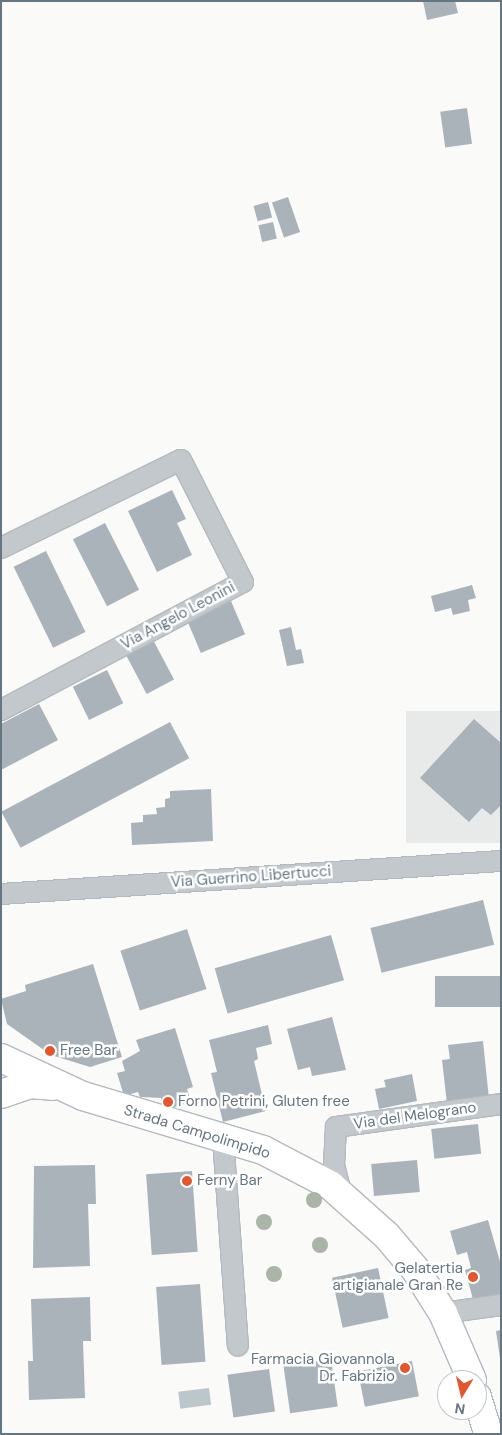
<!DOCTYPE html>
<style>
body{margin:0}
#map{position:relative;width:502px;height:1435px;overflow:hidden;background:#fafaf8;font-family:"DM Sans",sans-serif}
div>[style]{position:absolute}
.built>*{inset:0;background:#e8e9e9;transform-origin:0 0}
.water>*{inset:0;background:#bbc7cb;transform-origin:0 0}
.building>*{inset:0;background:#aab3b9;transform-origin:0 0}
.roads{filter:drop-shadow(1px 0 #b3babf) drop-shadow(-1px 0 #b3babf) drop-shadow(0 1px #b3babf) drop-shadow(0 -1px #b3babf)}
.street>*{height:20px;margin:-10px;padding:0 10px;transform-origin:10px;border-radius:10px;background:#c3c8cc}
.secondary>*{height:28px;margin:-14px;padding:0 14px;transform-origin:14px;border-radius:14px;background:#fff}
.trees>*{width:16px;height:16px;margin:-8px;border-radius:50%;background:#aab4a7}
.dots>*{width:14px;height:14px;translate:-50% -50%;box-sizing:border-box;border:2px solid #fff;border-radius:50%}
span{translate:-50% -50%;white-space:nowrap;text-align:center;line-height:1.15;-webkit-text-stroke:5px #fff;paint-order:stroke}
.street-label{font-size:15px;color:#657683}
.poi-label{font-size:15px;color:#657683}
.left{translate:0 -50%;text-align:left}
.right{translate:-100% -50%;text-align:right}
.frame{position:absolute;inset:0;border:2px solid #657683;pointer-events:none}
.north{position:absolute;left:437px;top:1370px;width:50px;height:50px;box-sizing:border-box;background:#fff;border:1px solid #c1c8cd;border-radius:50%;rotate:189deg;font-size:14px;font-weight:700;line-height:20px;text-align:center;color:#657683}
.north::after{content:'';display:block;margin:auto;width:18px;height:22px;background:#e4572e;clip-path:polygon(50% 0,100% 100%,50% 72%,0 100%)}
</style>
<div id="map">
<div class="built">
<div style="left:501px;top:711px;width:132px;height:95px;rotate:90deg"></div>
</div>
<div class="water">
<div style="left:209px;top:1388px;width:17px;height:31px;rotate:83deg"></div>
</div>
<div class="building">
<div style="clip-path:polygon(423px 1px,455px 1px,458px 13px,427px 20px)"></div>
<div style="left:467px;top:108px;width:36px;height:27px;rotate:82deg"></div>
<div style="left:288px;top:197px;width:37px;height:17px;rotate:71deg"></div>
<div style="left:268px;top:202px;width:16px;height:15px;rotate:75deg"></div>
<div style="left:273px;top:222px;width:17px;height:15px;rotate:77deg"></div>
<div style="clip-path:polygon(172px 490px,186px 519px,177px 523px,192px 555px,157px 572px,128px 511px)"></div>
<div style="left:105px;top:523px;width:75px;height:36px;rotate:63deg"></div>
<div style="left:46px;top:551px;width:90px;height:36px;rotate:64deg"></div>
<div style="clip-path:polygon(472px 585px,476px 598px,468px 600px,470px 611px,453px 615px,451px 608px,435px 612px,431px 596px)"></div>
<div style="left:231px;top:601px;width:36px;height:48px;rotate:67deg"></div>
<div style="clip-path:polygon(291px 627px,296px 650px,301px 649px,304px 663px,287px 666px,279px 630px)"></div>
<div style="left:152px;top:638px;width:47px;height:31px;rotate:62deg"></div>
<div style="left:107px;top:670px;width:37px;height:38px;rotate:64deg"></div>
<div style="clip-path:polygon(39px 704px,58px 740px,1px 770px,1px 724px)"></div>
<div style="clip-path:polygon(474px 719px,501px 743px,501px 805px,491px 815px,482px 808px,469px 822px,420px 778px)"></div>
<div style="left:170px;top:722px;width:41px;height:191px;rotate:62deg"></div>
<div style="clip-path:polygon(211px 789px,213px 841px,132px 845px,131px 823px,143px 822px,143px 815px,157px 814px,156px 808px,165px 807px,165px 799px,170px 798px,170px 791px)"></div>
<div style="left:483px;top:900px;width:46px;height:116px;rotate:76deg"></div>
<div style="left:187px;top:929px;width:63px;height:70px;rotate:72deg"></div>
<div style="left:331px;top:935px;width:47px;height:121px;rotate:74deg"></div>
<div style="clip-path:polygon(93px 964px,122px 1057px,90px 1067px,51px 1055px,7px 1024px,1px 999px,26px 991px,25px 985px)"></div>
<div style="left:501px;top:976px;width:31px;height:66px;rotate:90deg"></div>
<div style="clip-path:polygon(332px 1017px,346px 1070px,312px 1076px,310px 1067px,298px 1070px,287px 1029px)"></div>
<div style="clip-path:polygon(268px 1025px,272px 1044px,256px 1048px,258px 1059px,254px 1061px,266px 1111px,223px 1122px,211px 1073px,217px 1072px,209px 1040px)"></div>
<div style="clip-path:polygon(175px 1028px,193px 1087px,187px 1089px,191px 1102px,171px 1108px,163px 1105px,161px 1098px,140px 1097px,138px 1092px,124px 1096px,117px 1073px,125px 1071px,122px 1061px,140px 1051px,136px 1040px)"></div>
<div style="clip-path:polygon(483px 1041px,489px 1099px,447px 1104px,442px 1060px,450px 1059px,448px 1045px)"></div>
<div style="clip-path:polygon(412px 1074px,417px 1101px,379px 1109px,375px 1089px,386px 1087px,384px 1080px)"></div>
<div style="left:478px;top:1124px;width:30px;height:47px;rotate:84deg"></div>
<div style="left:417px;top:1160px;width:32px;height:46px;rotate:85deg"></div>
<div style="clip-path:polygon(95px 1165px,96px 1204px,88px 1204px,90px 1266px,33px 1268px,34px 1166px)"></div>
<div style="left:192px;top:1171px;width:81px;height:46px;rotate:86deg"></div>
<div style="clip-path:polygon(488px 1220px,501px 1265px,501px 1295px,474px 1303px,465px 1270px,471px 1268px,467px 1252px,457px 1255px,450px 1231px)"></div>
<div style="left:378px;top:1268px;width:51px;height:47px;rotate:78deg"></div>
<div style="left:200px;top:1284px;width:78px;height:44px;rotate:86deg"></div>
<div style="clip-path:polygon(90px 1297px,91px 1341px,83px 1341px,85px 1398px,29px 1400px,28px 1361px,33px 1361px,31px 1299px)"></div>
<div style="clip-path:polygon(501px 1330px,501px 1358px,500px 1358px,496px 1331px)"></div>
<div style="left:331px;top:1359px;width:48px;height:48px;rotate:82deg"></div>
<div style="left:412px;top:1361px;width:36px;height:55px;rotate:79deg"></div>
<div style="left:269px;top:1369px;width:43px;height:42px;rotate:82deg"></div>
</div>
<div class="roads">
<div class="street">
<div style="left:1px;top:548px;width:200px;rotate:-26.1deg"></div>
<div style="left:181px;top:460px;width:137px;rotate:63.1deg"></div>
<div style="left:243px;top:582px;width:274px;rotate:152.1deg"></div>
<div style="left:1px;top:894px;width:501px;rotate:-3.78deg"></div>
<div style="left:223px;top:1138px;width:208px;rotate:85.9deg"></div>
<div style="left:341px;top:1193px;width:29px;rotate:-104deg"></div>
<div style="left:334px;top:1165px;width:38px;rotate:-87deg"></div>
<div style="left:336px;top:1127px;width:167px;rotate:-7.9deg"></div>
<div style="left:443px;top:1313px;width:59px;rotate:-7.9deg"></div>
</div>
<div class="secondary">
<div style="left:1px;top:1058px;width:90px;rotate:24.9deg"></div>
<div style="left:83px;top:1096px;width:188px;rotate:16.7deg"></div>
<div style="left:263px;top:1150px;width:76px;rotate:27.6deg"></div>
<div style="left:330px;top:1185px;width:76px;rotate:41.8deg"></div>
<div style="left:387px;top:1236px;width:43px;rotate:49.7deg"></div>
<div style="left:415px;top:1269px;width:52px;rotate:57.5deg"></div>
<div style="left:443px;top:1313px;width:73px;rotate:66.6deg"></div>
<div style="left:1px;top:1094px;width:31px;rotate:-19deg"></div>
<div style="left:30px;top:1084px;width:22px;rotate:5deg"></div>
<div style="left:477px;top:1397px;width:39px;rotate:73deg"></div>
</div>
</div>
<div class="trees">
<div style="left:314px;top:1200px"></div>
<div style="left:264px;top:1222px"></div>
<div style="left:320px;top:1245px"></div>
<div style="left:274px;top:1274px"></div>
</div>
<div class="dots">
<div style="left:50px;top:1051px;background:#e4572e"></div>
<div style="left:168px;top:1102px;background:#e4572e"></div>
<div style="left:187px;top:1181px;background:#e4572e"></div>
<div style="left:473px;top:1277px;background:#e4572e"></div>
<div style="left:405px;top:1368px;background:#e4572e"></div>
</div>
<div class="street-label">
<span style="left:178px;top:616px;rotate:-28deg">Via Angelo Leonini</span>
<span style="left:251px;top:877px;rotate:-4deg">Via Guerrino Libertucci</span>
<span style="left:415px;top:1116px;rotate:-8deg">Via del Melograno</span>
<span style="left:197px;top:1132px;rotate:17deg">Strada Campolimpido</span>
</div>
<div class="poi-label">
<span class="left" style="left:60px;top:1051px">Free Bar</span>
<span class="left" style="left:178px;top:1102px">Forno Petrini, Gluten free</span>
<span class="left" style="left:197px;top:1181px">Ferny Bar</span>
<span class="right" style="left:463px;top:1277px">Gelatertia<br>artigianale Gran Re</span>
<span class="right" style="left:395px;top:1368px">Farmacia Giovannola<br>Dr. Fabrizio</span>
</div>
<div class="frame"></div>
<div class="north">N</div>
</div>
